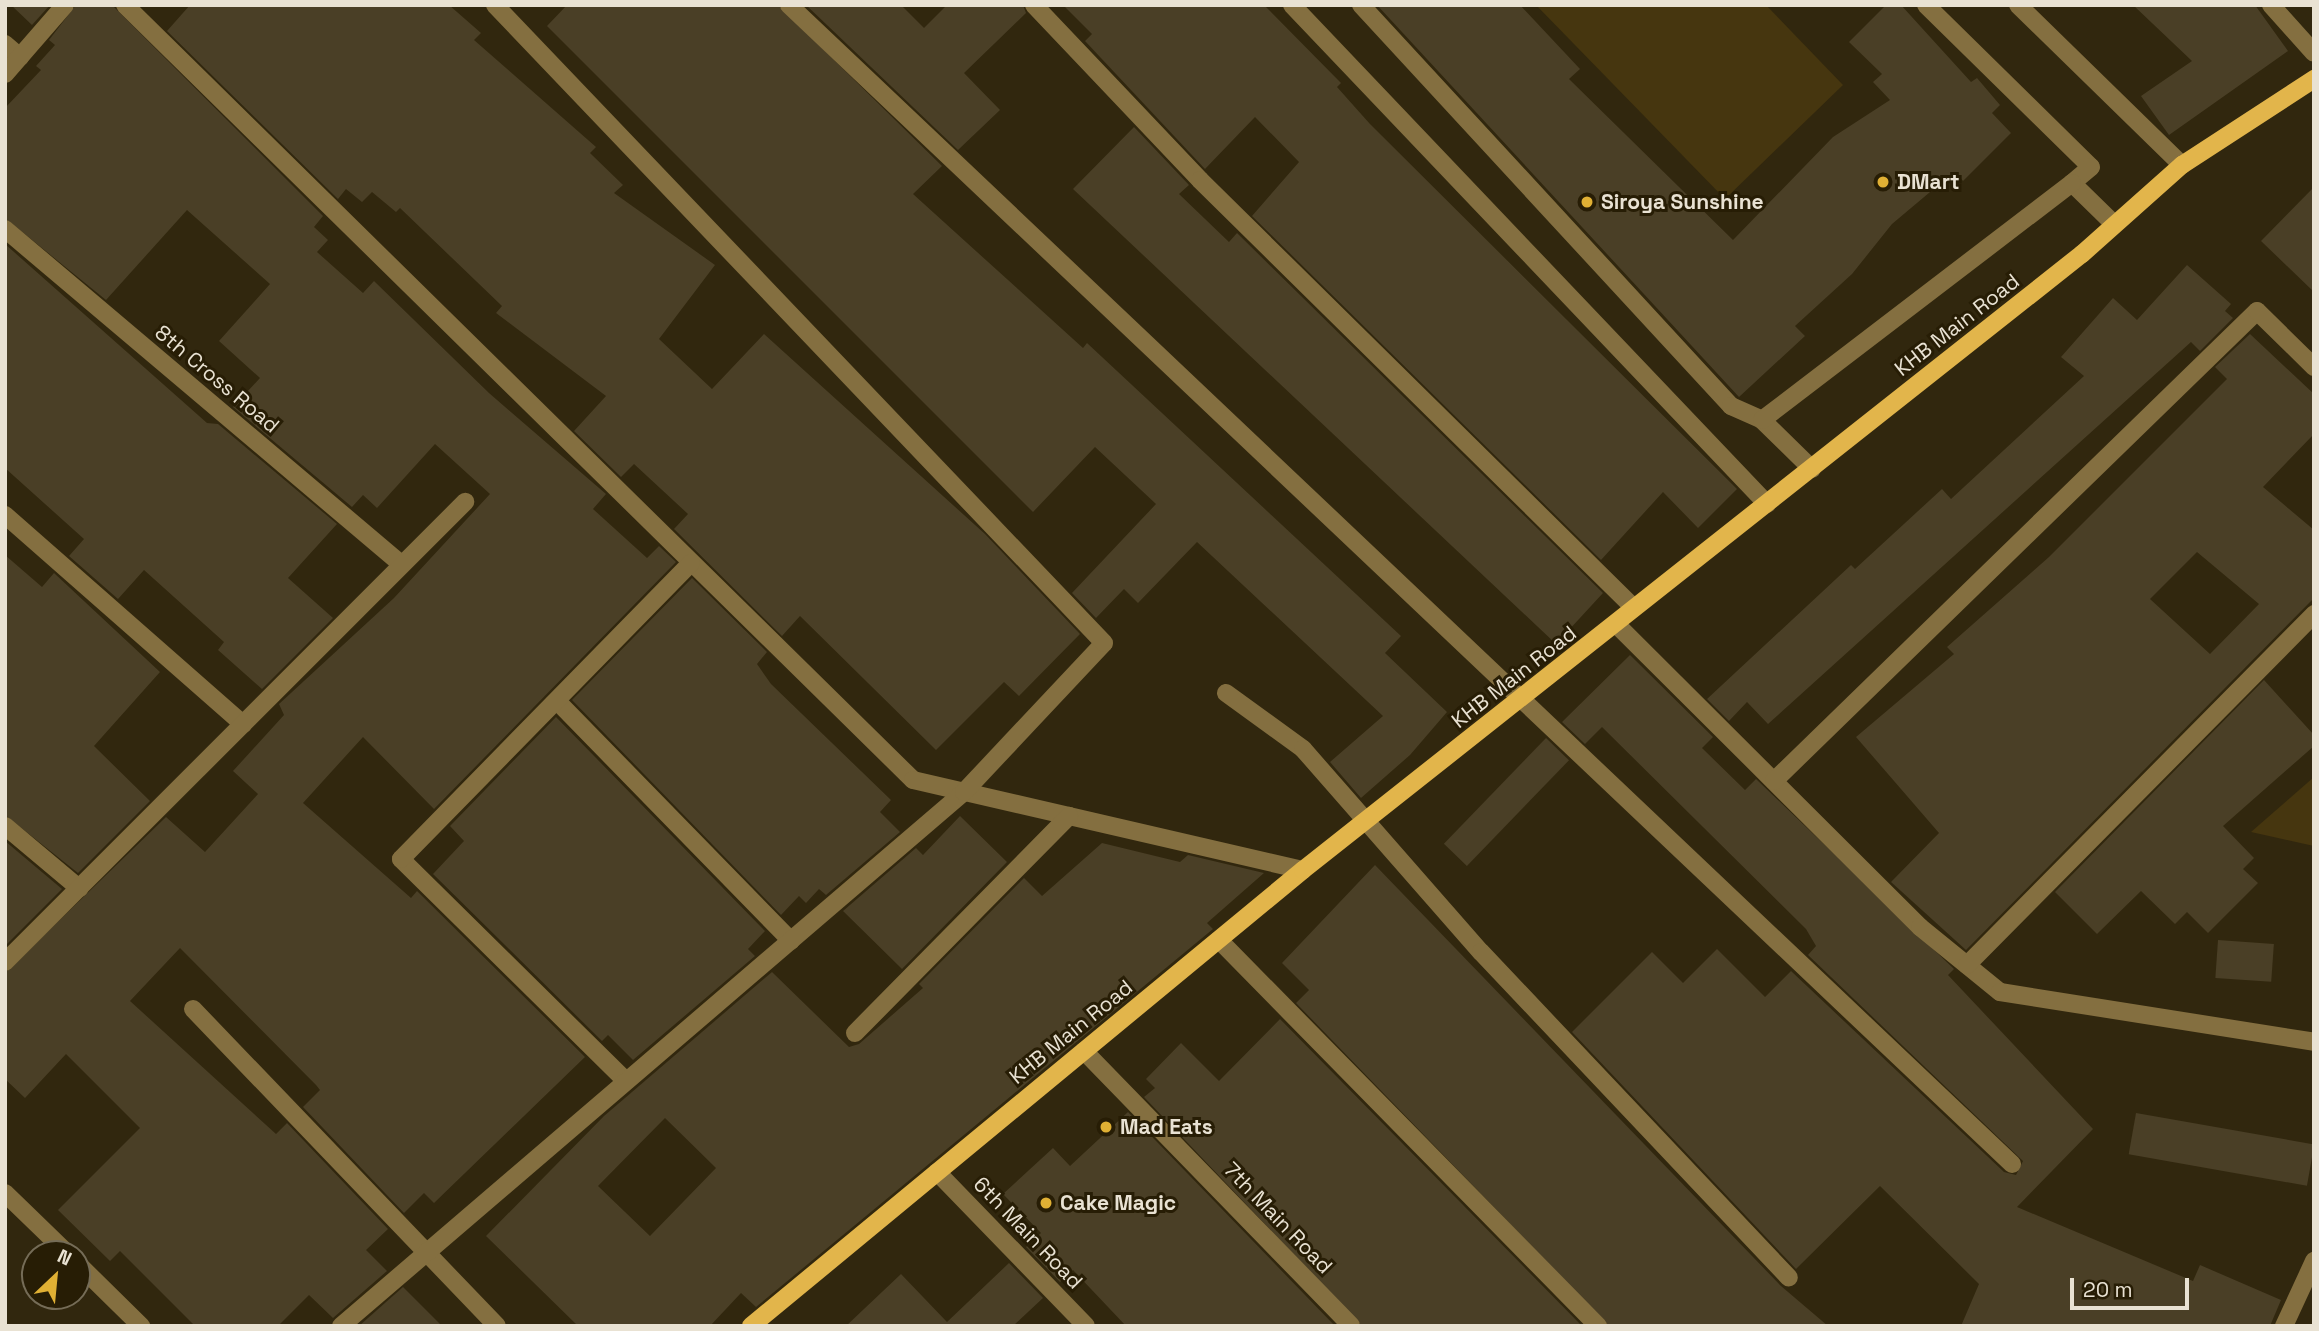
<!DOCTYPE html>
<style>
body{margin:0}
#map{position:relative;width:2319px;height:1331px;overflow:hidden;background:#31270e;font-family:"Space Grotesk",sans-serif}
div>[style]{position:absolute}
.green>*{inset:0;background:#46360f}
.building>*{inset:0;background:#4a3f26;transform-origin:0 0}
.minor>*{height:18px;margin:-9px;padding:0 9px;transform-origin:9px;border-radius:9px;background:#846f40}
.major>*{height:18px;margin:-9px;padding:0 9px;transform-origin:9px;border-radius:9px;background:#e2b54b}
.dots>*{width:19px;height:19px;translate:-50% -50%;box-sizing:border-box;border:4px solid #271d05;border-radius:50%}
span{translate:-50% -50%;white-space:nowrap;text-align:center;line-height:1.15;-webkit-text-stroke:6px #271d05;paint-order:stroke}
.poi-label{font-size:21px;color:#e9e2d3;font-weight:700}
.left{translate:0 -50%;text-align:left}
.street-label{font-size:21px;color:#e9e2d3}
.frame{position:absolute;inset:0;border:7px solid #e9e2d3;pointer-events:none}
.north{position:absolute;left:21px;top:1240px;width:70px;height:70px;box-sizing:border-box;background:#271d05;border:2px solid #756c57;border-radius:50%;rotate:26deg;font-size:19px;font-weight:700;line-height:28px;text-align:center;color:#e9e2d3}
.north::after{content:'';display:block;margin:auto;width:24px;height:32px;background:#e0b034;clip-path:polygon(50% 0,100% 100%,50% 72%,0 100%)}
.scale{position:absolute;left:2070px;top:1278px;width:119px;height:32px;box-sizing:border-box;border:4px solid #e9e2d3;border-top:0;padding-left:9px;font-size:21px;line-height:24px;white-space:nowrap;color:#e9e2d3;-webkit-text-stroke:5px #271d05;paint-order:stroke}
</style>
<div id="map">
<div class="green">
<div style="clip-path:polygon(1536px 5px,1766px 5px,1843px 85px,1725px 199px)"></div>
<div style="clip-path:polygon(2314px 777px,2314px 846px,2251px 832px)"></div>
</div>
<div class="building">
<div style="clip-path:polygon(11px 5px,50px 5px,32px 25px)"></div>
<div style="clip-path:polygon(76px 5px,114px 7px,323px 216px,314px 227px,328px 240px,317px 252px,363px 293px,374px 281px,489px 393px,606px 494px,593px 509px,647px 558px,659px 546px,676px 562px,434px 809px,363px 737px,303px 803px,411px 898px,417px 891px,585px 1057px,434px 1203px,424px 1193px,404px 1213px,303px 1107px,320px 1090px,316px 1085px,180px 948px,130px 1001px,276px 1134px,287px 1123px,388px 1229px,366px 1250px,387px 1271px,333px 1318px,309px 1295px,278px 1326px,195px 1326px,120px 1251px,110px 1261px,58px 1210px,140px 1128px,66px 1054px,25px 1098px,5px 1079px,5px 973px,166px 817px,205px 852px,258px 794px,233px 771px,284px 715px,279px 704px,394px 598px,490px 494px,435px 444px,377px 508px,363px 495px,352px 507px,233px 407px,260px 378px,219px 341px,270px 284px,187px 210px,106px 300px,5px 218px,5px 108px,41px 70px,36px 66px,55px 45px,49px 40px)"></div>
<div style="clip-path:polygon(190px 5px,449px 5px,481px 33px,474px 40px,596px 147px,590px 153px,623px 185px,614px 193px,715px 265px,659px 339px,712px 389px,764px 334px,985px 534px,1080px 634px,1019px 696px,1004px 682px,936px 750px,800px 616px,782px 636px,674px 529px,688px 514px,634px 464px,621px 477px,574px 431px,606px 396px,496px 313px,502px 306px,400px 208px,396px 212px,372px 192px,362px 202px,346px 189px,338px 199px,167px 31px)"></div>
<div style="clip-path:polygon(567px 5px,778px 5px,942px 166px,913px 194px,1083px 348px,1087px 343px,1401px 636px,1385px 653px,1447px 712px,1410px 755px,1361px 798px,1330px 762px,1383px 716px,1197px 542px,1138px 603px,1124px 589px,1096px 618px,1072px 593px,1156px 504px,1095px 447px,1033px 512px,547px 26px)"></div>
<div style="clip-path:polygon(806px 5px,901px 5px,924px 28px,947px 5px,1023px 5px,1026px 13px,964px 73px,1000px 110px,958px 150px)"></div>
<div style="clip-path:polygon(1063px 5px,1264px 5px,1341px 83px,1337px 87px,1370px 124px,1737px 489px,1698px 528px,1663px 492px,1601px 560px,1252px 216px,1299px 162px,1255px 117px,1205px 169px,1085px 41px,1092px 34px)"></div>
<div style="clip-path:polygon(1377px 5px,1520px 5px,1580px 69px,1569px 79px,1733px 240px,1833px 137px,1890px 100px,1873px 82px,1882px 74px,1849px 42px,1886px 5px,1901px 5px,1971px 82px,1977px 78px,2000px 105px,1992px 113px,2011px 133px,1963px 181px,1958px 175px,1941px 192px,1936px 187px,1892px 224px,1852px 274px,1795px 326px,1805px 336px,1739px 397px)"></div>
<div style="clip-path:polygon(2133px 5px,2255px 5px,2288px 51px,2169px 135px,2141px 96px,2192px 61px)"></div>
<div style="clip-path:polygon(1134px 127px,1189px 185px,1179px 194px,1229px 242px,1237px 233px,1603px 593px,1556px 644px,1073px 189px)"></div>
<div style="clip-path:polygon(2314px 187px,2314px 292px,2261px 241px)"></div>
<div style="clip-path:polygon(5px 244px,207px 423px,218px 424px,337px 524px,288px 578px,333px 618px,262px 689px,218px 650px,224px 642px,144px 570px,118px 599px,69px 556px,84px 539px,5px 468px)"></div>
<div style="clip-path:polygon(2187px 265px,2231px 304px,2225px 311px,2233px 318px,2200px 351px,2191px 342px,1768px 724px,1747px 702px,1729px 721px,1707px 699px,1851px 565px,1855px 569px,1942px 489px,1951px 499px,2084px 376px,2061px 357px,2113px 298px,2137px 320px)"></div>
<div style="clip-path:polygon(evenodd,2250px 334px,2314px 394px,2314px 434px,2263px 487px,2314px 530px,2314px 598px,1966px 950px,1891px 882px,1939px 833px,1856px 737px,1954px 654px,1947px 647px,2049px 557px,2227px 379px,2215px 367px,2250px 334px,2197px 552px,2259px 604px,2210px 654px,2150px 599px,2197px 552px)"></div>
<div style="clip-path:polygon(5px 555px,42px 587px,54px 573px,160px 672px,94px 746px,150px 801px,78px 873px,5px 815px)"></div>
<div style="clip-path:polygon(692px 578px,767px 652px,757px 664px,771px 684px,891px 800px,880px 812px,900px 832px,826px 895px,819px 889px,806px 903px,799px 896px,781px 915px,572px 700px)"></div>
<div style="clip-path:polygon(1630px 655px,1713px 737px,1702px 748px,1745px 790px,1756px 779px,1954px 969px,1948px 975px,2093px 1129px,2017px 1207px,2193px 1281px,2200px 1265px,2281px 1300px,2270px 1326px,1961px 1326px,1979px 1284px,1880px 1186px,1796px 1269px,1572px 1032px,1652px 952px,1683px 983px,1717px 949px,1765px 997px,1791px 971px,2004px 1172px,2016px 1175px,2023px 1161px,1808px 955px,1816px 946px,1806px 929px,1602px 727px,1585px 744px,1562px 722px)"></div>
<div style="clip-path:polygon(2264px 680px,2314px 735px,2314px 746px,2223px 826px,2254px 858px,2243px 869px,2258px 883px,2208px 933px,2187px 912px,2175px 924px,2141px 891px,2097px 934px,2055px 892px)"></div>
<div style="clip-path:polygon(556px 717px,765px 931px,748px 949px,755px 956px,633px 1060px,608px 1035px,602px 1041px,433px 874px,464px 841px,450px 826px)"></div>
<div style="left:1546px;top:738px;width:32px;height:147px;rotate:44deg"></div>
<div style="clip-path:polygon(960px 816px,1007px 862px,902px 969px,843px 911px,916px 848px,923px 855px)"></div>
<div style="clip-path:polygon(5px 841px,62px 889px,5px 946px)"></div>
<div style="clip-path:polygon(evenodd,1102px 843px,1180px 862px,1188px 855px,1264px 873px,1207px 923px,1213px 929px,756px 1307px,741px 1293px,710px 1326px,578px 1326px,486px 1236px,604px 1116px,772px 972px,849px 1047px,859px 1044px,923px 988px,919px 984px,1024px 878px,1042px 896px,1102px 843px,665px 1118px,716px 1168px,650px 1236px,598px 1186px,665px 1118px)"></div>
<div style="clip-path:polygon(1375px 865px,1781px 1286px,1828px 1326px,1609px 1326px,1296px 1003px,1309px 990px,1282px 963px)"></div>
<div style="left:2218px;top:940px;width:56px;height:38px;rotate:4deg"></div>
<div style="clip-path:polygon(1280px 1019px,1582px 1326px,1362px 1326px,1144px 1097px,1155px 1088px,1146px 1079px,1181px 1043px,1219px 1081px)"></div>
<div style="clip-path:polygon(1128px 1112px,1335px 1326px,1126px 1326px,1073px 1270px,1060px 1282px,1026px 1247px,1041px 1233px,1003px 1194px,1053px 1148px,1070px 1166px)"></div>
<div style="left:2136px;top:1113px;width:181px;height:42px;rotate:10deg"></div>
<div style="clip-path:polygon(1009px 1263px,1043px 1298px,1013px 1326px,846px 1326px,901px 1274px,947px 1322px)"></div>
<div style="clip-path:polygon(403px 1287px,442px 1326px,359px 1326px)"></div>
</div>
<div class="minor">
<div style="left:125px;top:5px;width:1105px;rotate:44.52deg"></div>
<div style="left:913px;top:780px;width:400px;rotate:13deg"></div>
<div style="left:789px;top:5px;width:1685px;rotate:43.46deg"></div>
<div style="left:1034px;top:5px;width:241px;rotate:46.5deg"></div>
<div style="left:1200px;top:180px;width:608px;rotate:44.6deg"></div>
<div style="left:1292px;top:5px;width:689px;rotate:46.41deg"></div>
<div style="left:1361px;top:5px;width:546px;rotate:47.3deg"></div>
<div style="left:1731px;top:406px;width:34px;rotate:24deg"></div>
<div style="left:1762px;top:420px;width:70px;rotate:44.4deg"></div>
<div style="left:1926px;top:5px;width:231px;rotate:44.5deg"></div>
<div style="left:2091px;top:167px;width:25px;rotate:140deg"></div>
<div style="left:2072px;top:183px;width:59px;rotate:44.3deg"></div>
<div style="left:2018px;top:5px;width:229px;rotate:44.3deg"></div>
<div style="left:2271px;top:5px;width:64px;rotate:48.1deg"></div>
<div style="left:5px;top:44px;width:20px;rotate:41deg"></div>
<div style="left:5px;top:74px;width:91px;rotate:-49deg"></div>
<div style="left:5px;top:229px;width:517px;rotate:40.22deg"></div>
<div style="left:1762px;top:420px;width:390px;rotate:-37.4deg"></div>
<div style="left:5px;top:515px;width:317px;rotate:41.3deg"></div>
<div style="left:1617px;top:625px;width:428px;rotate:44.9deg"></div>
<div style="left:1920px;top:927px;width:103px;rotate:39.1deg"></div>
<div style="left:2000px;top:992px;width:318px;rotate:9deg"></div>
<div style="left:1226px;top:693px;width:95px;rotate:36deg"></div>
<div style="left:1303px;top:749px;width:270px;rotate:48.8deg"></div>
<div style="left:1481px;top:952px;width:448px;rotate:46.6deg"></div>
<div style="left:557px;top:701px;width:335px;rotate:45.7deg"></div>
<div style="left:1774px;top:781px;width:674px;rotate:-44.22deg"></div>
<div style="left:2257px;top:311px;width:80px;rotate:44.5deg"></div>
<div style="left:5px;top:826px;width:97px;rotate:40deg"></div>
<div style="left:1219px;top:940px;width:541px;rotate:45.52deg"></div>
<div style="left:5px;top:962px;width:651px;rotate:-45deg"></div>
<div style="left:1967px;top:965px;width:494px;rotate:-45.3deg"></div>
<div style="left:193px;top:1009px;width:439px;rotate:46.2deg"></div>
<div style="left:855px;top:1033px;width:305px;rotate:-45.4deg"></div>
<div style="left:1084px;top:1051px;width:383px;rotate:45.8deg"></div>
<div style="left:626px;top:1081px;width:316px;rotate:-135.4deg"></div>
<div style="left:401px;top:859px;width:414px;rotate:-45.6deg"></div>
<div style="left:937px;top:1172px;width:214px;rotate:45.9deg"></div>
<div style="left:5px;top:1193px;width:88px;rotate:44.1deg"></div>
<div style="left:77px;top:1263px;width:90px;rotate:44.5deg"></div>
<div style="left:341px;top:1326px;width:821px;rotate:-40.6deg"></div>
<div style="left:964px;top:792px;width:204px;rotate:-46.8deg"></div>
<div style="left:1104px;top:643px;width:882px;rotate:-133.67deg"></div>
<div style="left:2284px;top:1326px;width:72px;rotate:-65.2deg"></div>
</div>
<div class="major">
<div style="left:751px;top:1326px;width:716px;rotate:-39.56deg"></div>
<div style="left:1303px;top:870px;width:993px;rotate:-38.34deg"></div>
<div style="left:2082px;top:254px;width:134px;rotate:-41.7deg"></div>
<div style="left:2182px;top:165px;width:158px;rotate:-33.1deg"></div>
</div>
<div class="dots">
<div style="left:1883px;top:182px;background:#e0b034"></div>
<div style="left:1587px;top:202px;background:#e0b034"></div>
<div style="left:1106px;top:1127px;background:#e0b034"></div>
<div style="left:1046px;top:1203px;background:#e0b034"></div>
</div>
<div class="poi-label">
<span class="left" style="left:1897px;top:182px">DMart</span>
<span class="left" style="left:1601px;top:202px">Siroya Sunshine</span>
<span class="left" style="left:1120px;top:1127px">Mad Eats</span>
<span class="left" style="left:1060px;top:1203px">Cake Magic</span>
</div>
<div class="street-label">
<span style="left:1957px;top:325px;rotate:-38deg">KHB Main Road</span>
<span style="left:217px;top:379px;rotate:40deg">8th Cross Road</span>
<span style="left:1514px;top:677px;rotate:-38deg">KHB Main Road</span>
<span style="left:1071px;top:1032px;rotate:-39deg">KHB Main Road</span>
<span style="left:1278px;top:1218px;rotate:46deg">7th Main Road</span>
<span style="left:1028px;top:1233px;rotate:46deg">6th Main Road</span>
</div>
<div class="frame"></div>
<div class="north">N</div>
<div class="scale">20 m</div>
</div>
